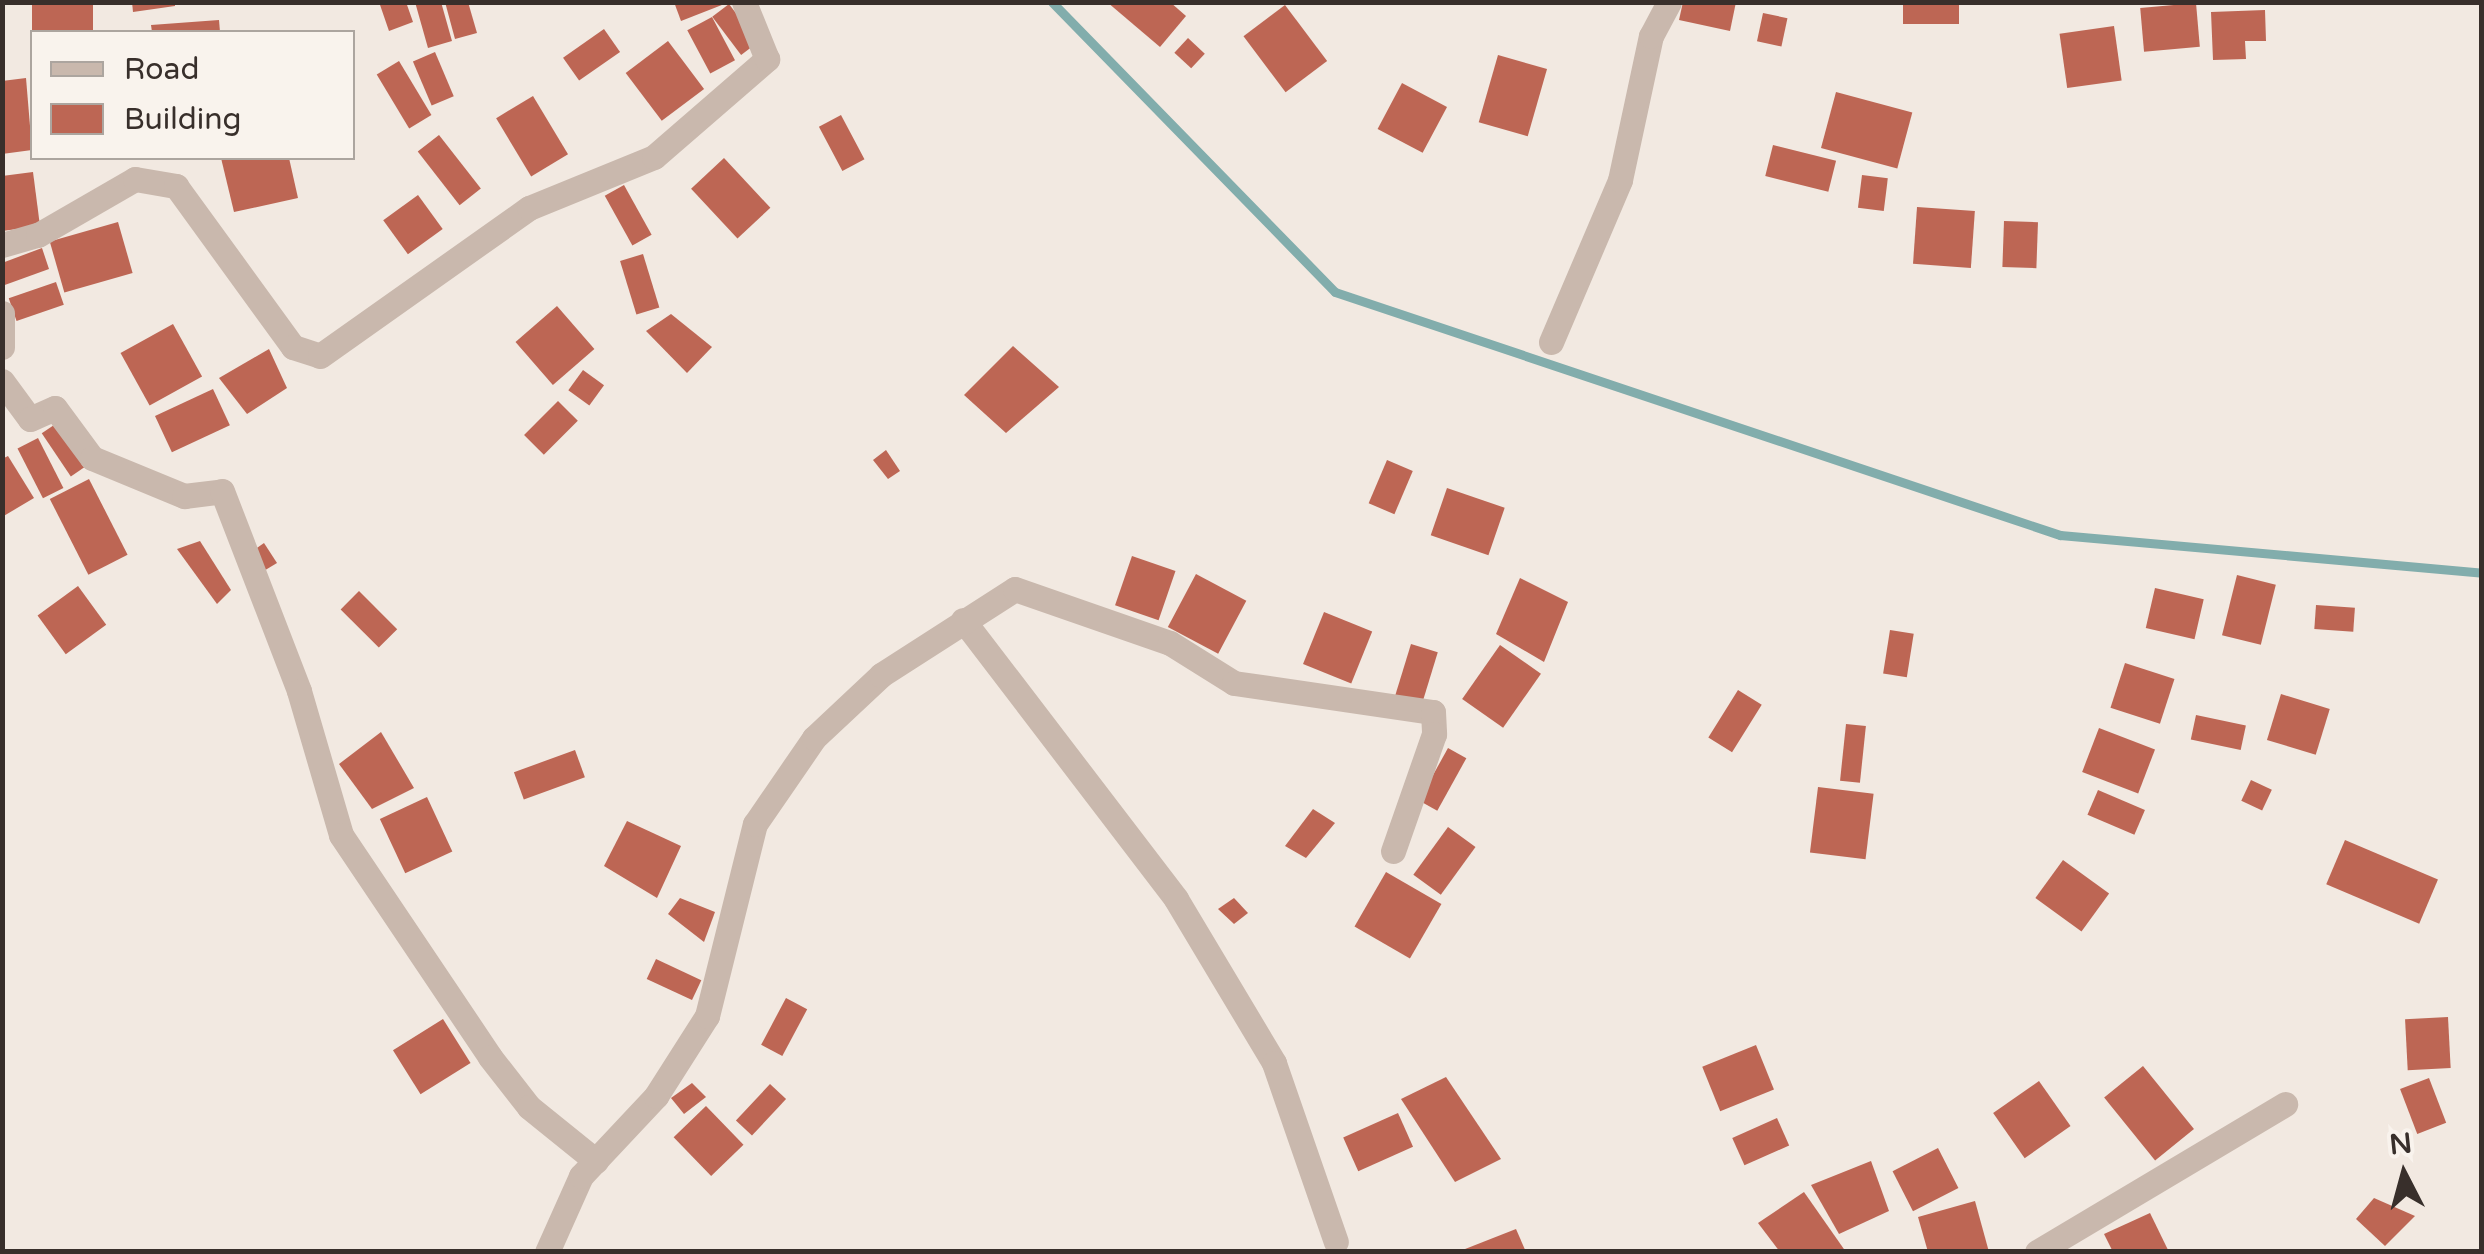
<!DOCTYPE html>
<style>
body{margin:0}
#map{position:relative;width:2484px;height:1254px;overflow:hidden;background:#f2e9e1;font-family:"Varela Round",sans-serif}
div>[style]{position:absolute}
.stream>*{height:9px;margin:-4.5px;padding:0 4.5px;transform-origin:4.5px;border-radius:4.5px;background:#82adac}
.building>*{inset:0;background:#bd6654;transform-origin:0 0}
.minor>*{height:25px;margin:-12.5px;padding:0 12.5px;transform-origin:12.5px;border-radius:12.5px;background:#c9b8ad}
span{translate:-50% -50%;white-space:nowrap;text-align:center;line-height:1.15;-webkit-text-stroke:8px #f9f3ed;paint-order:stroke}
.frame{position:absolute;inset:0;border:5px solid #382f2b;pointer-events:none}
.legend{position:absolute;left:30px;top:30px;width:325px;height:130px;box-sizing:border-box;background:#f9f3ed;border:2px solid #aca59f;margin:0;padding:12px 18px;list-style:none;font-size:30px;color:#382f2b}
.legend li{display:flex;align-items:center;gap:20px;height:50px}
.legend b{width:50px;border:2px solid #aca59f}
.north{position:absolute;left:2354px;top:1124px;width:100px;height:100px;-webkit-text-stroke:8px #f9f3ed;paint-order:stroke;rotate:354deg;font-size:28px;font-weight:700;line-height:40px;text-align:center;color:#382f2b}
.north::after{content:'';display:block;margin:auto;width:35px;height:45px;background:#382f2b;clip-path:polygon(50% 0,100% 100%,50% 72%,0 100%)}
</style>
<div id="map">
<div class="stream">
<div style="left:1052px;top:2px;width:405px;rotate:45.7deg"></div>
<div style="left:1335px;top:292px;width:765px;rotate:18.53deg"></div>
<div style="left:2060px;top:535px;width:424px;rotate:5.1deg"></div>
</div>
<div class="building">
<div style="left:32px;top:2px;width:61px;height:30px"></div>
<div style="clip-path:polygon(132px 2px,175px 2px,175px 6px,133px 12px)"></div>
<div style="clip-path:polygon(379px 2px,406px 2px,413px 22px,389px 31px)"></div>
<div style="clip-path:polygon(415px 2px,441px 2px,452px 41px,428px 48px)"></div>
<div style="clip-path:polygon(445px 2px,468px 2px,477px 33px,455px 39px)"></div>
<div style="clip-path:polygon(674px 2px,727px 2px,727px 3px,681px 21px)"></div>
<div style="clip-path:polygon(1107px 2px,1170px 2px,1186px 16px,1160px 47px)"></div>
<div style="clip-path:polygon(1683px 2px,1736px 2px,1730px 31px,1679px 20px)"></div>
<div style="left:1903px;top:2px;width:56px;height:22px"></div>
<div style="left:2196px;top:3px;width:44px;height:56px;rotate:85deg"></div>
<div style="left:729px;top:4px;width:48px;height:21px;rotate:53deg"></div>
<div style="left:1285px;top:5px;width:70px;height:52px;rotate:53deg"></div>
<div style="clip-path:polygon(2265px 10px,2266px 41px,2245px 41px,2246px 59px,2213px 60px,2211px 12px)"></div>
<div style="left:1763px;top:13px;width:25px;height:29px;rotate:12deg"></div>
<div style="left:712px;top:17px;width:49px;height:28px;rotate:62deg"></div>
<div style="clip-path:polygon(219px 20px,220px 32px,152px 32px,151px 25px)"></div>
<div style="left:2114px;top:26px;width:55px;height:55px;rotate:82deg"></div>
<div style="left:604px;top:29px;width:28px;height:50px;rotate:55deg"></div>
<div style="left:1188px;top:38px;width:23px;height:20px;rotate:43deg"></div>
<div style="left:668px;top:41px;width:60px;height:53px;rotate:53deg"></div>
<div style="left:435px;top:52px;width:48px;height:24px;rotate:67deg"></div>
<div style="left:1498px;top:55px;width:51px;height:70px;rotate:16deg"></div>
<div style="left:399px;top:61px;width:63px;height:26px;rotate:59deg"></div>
<div style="clip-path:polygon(26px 78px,32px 150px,2px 154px,2px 81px)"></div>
<div style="left:1402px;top:83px;width:51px;height:52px;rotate:28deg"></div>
<div style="left:1836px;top:92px;width:79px;height:58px;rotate:15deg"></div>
<div style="left:533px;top:96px;width:68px;height:43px;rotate:59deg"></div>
<div style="left:841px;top:115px;width:50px;height:25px;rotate:62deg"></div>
<div style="left:439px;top:135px;width:68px;height:27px;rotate:52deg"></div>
<div style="left:1773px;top:145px;width:65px;height:32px;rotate:14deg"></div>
<div style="clip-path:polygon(221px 158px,289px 158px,298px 198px,234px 212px)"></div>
<div style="left:724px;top:158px;width:68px;height:45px;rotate:47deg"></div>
<div style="clip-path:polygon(33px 172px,40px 226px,2px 231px,2px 176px)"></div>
<div style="left:1862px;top:175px;width:26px;height:33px;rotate:7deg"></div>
<div style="left:624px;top:185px;width:57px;height:22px;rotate:61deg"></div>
<div style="left:418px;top:195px;width:42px;height:43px;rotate:54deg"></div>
<div style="left:1917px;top:207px;width:58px;height:57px;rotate:4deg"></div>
<div style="left:2004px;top:221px;width:34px;height:46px;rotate:2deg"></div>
<div style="left:118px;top:222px;width:53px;height:71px;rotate:74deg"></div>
<div style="clip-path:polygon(42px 248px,49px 269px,2px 286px,2px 263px)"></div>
<div style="left:643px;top:254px;width:56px;height:24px;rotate:73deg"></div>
<div style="left:56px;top:282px;width:24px;height:50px;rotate:71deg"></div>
<div style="left:557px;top:306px;width:57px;height:55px;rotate:49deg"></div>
<div style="clip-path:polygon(671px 314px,712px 347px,687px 373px,646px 331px)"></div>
<div style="left:173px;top:324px;width:60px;height:60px;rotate:61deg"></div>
<div style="clip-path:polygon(1013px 346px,1059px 387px,1006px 433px,964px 395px)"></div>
<div style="clip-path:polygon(269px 349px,287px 388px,247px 414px,219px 378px)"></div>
<div style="left:583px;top:370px;width:26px;height:25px;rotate:36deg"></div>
<div style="left:213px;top:389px;width:40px;height:64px;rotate:65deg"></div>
<div style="left:558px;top:401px;width:28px;height:48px;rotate:45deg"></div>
<div style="left:60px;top:421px;width:52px;height:22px;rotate:56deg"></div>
<div style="left:38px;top:438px;width:56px;height:23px;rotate:63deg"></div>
<div style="clip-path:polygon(886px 450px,900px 471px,888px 479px,873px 460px)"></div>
<div style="clip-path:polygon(8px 456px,34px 498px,2px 517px,2px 459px)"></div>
<div style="left:1387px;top:460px;width:28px;height:47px;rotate:23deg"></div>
<div style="left:89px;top:479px;width:85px;height:44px;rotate:63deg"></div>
<div style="left:1447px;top:488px;width:61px;height:50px;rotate:19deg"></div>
<div style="clip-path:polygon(200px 541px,231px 590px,217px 604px,177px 549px)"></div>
<div style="clip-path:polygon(264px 543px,277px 563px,262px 572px,254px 550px)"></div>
<div style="left:1132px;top:556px;width:46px;height:52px;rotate:19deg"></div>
<div style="left:1196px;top:574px;width:57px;height:60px;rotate:28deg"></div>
<div style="left:2237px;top:575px;width:40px;height:62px;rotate:14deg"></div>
<div style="clip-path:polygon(1520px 578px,1568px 602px,1544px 662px,1496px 634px)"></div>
<div style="left:78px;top:586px;width:48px;height:50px;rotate:54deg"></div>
<div style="left:2155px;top:588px;width:50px;height:41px;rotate:13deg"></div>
<div style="left:359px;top:591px;width:54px;height:26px;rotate:45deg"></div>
<div style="left:2316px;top:605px;width:39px;height:24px;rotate:4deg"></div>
<div style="left:1324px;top:612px;width:52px;height:56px;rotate:22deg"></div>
<div style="left:1890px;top:630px;width:24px;height:44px;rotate:9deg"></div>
<div style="left:1411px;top:644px;width:28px;height:55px;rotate:17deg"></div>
<div style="left:1500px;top:645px;width:50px;height:66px;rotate:35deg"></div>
<div style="left:2125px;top:663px;width:52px;height:47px;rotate:18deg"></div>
<div style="left:1738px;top:690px;width:28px;height:56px;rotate:32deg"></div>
<div style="left:2281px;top:694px;width:51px;height:48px;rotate:17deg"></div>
<div style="left:2196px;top:715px;width:51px;height:25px;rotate:12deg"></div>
<div style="left:1846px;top:724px;width:20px;height:57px;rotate:6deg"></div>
<div style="left:2099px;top:728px;width:60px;height:47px;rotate:21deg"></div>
<div style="clip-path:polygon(381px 732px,414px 788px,372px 809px,339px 764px)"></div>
<div style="left:1448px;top:748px;width:21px;height:60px;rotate:29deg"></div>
<div style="left:575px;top:750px;width:29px;height:65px;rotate:70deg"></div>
<div style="left:2251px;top:780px;width:23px;height:23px;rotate:25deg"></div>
<div style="left:1818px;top:787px;width:56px;height:66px;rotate:7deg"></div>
<div style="left:2098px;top:790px;width:51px;height:27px;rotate:23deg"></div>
<div style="left:427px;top:797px;width:60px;height:52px;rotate:65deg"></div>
<div style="clip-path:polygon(1313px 809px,1335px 823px,1306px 858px,1285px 846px)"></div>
<div style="clip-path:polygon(627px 821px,681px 846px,657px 898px,604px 866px)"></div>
<div style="left:1448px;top:827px;width:34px;height:59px;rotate:36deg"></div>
<div style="left:2345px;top:840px;width:101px;height:48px;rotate:23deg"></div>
<div style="left:2063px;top:860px;width:57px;height:47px;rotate:36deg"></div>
<div style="left:1386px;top:872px;width:64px;height:63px;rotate:30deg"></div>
<div style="clip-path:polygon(680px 898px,715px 912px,704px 942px,668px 914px)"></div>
<div style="clip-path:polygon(1234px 898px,1248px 913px,1234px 924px,1218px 909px)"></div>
<div style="left:656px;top:959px;width:50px;height:22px;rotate:25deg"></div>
<div style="left:786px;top:998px;width:24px;height:53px;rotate:28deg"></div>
<div style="left:2448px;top:1017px;width:51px;height:43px;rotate:87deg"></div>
<div style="left:443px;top:1019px;width:52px;height:59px;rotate:58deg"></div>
<div style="left:1756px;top:1045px;width:48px;height:58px;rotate:68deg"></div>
<div style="left:2143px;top:1066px;width:81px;height:50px;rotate:51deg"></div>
<div style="clip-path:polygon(1446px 1077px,1501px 1159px,1455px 1182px,1401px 1099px)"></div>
<div style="left:2429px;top:1078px;width:48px;height:31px;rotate:69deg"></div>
<div style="left:2039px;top:1081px;width:55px;height:56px;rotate:55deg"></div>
<div style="clip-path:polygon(692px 1083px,706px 1097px,684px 1114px,671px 1098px)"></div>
<div style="left:770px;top:1084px;width:22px;height:50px;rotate:43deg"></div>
<div style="left:706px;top:1106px;width:54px;height:45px;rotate:46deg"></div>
<div style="left:1398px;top:1113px;width:37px;height:60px;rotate:66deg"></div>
<div style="left:1777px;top:1118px;width:30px;height:49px;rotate:66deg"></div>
<div style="left:1938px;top:1148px;width:45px;height:51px;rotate:63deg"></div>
<div style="clip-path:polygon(1871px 1161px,1889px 1211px,1839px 1234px,1811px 1185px)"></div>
<div style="clip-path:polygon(1804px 1192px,1846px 1252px,1780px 1252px,1758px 1223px)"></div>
<div style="clip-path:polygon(2374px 1198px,2415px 1216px,2385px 1246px,2356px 1219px)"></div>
<div style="clip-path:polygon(1975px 1201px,1989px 1252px,1928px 1252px,1918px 1217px)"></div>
<div style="clip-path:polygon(2150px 1213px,2169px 1252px,2113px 1252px,2104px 1234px)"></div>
<div style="clip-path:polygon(1516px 1229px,1526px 1252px,1460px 1252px,1460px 1251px)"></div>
</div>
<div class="minor">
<div style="left:2px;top:245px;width:37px;rotate:-16deg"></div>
<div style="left:38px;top:235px;width:112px;rotate:-30deg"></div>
<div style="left:135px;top:179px;width:42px;rotate:9.7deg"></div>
<div style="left:176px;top:186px;width:199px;rotate:54deg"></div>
<div style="left:293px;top:347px;width:28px;rotate:18deg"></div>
<div style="left:320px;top:356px;width:256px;rotate:-35.3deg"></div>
<div style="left:529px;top:208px;width:135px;rotate:-22.2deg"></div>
<div style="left:654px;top:157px;width:150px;rotate:-40.9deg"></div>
<div style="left:767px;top:59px;width:61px;rotate:-112deg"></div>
<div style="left:2px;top:313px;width:34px;rotate:90deg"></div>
<div style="left:1551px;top:342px;width:176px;rotate:-66.9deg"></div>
<div style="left:1620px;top:180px;width:147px;rotate:-77.9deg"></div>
<div style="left:1651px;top:36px;width:38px;rotate:-62deg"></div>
<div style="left:2px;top:381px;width:47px;rotate:53.6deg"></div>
<div style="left:30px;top:419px;width:27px;rotate:-24deg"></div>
<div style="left:55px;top:408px;width:62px;rotate:53.5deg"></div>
<div style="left:92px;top:458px;width:100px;rotate:22.4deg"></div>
<div style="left:184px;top:496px;width:38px;rotate:-7deg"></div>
<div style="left:222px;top:491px;width:214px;rotate:68.9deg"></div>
<div style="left:299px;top:691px;width:150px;rotate:73.7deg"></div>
<div style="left:341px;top:835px;width:267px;rotate:56.1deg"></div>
<div style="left:490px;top:1057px;width:63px;rotate:52deg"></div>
<div style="left:529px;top:1107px;width:86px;rotate:38.9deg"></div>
<div style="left:963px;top:620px;width:351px;rotate:52.6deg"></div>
<div style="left:1176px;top:899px;width:191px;rotate:59.1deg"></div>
<div style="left:1274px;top:1063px;width:189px;rotate:70.9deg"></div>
<div style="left:547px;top:1252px;width:83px;rotate:-65.9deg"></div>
<div style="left:581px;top:1176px;width:110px;rotate:-46.8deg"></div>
<div style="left:656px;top:1096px;width:95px;rotate:-57.5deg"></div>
<div style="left:707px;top:1016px;width:198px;rotate:-76deg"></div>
<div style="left:755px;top:824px;width:104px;rotate:-55.5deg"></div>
<div style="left:814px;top:738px;width:92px;rotate:-43.2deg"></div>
<div style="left:881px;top:675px;width:159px;rotate:-32.7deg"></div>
<div style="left:1015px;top:589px;width:164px;rotate:19.2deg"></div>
<div style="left:1170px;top:643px;width:75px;rotate:32deg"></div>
<div style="left:1234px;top:683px;width:201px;rotate:8.3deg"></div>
<div style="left:1433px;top:712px;width:22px;rotate:87deg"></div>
<div style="left:1434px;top:734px;width:124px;rotate:109.3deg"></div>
<div style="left:2037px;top:1252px;width:289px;rotate:-30.8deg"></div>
</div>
<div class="frame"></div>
<ul class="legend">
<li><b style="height:12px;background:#c9b8ad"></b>Road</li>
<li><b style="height:28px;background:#bd6654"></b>Building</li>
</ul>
<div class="north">N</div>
</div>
